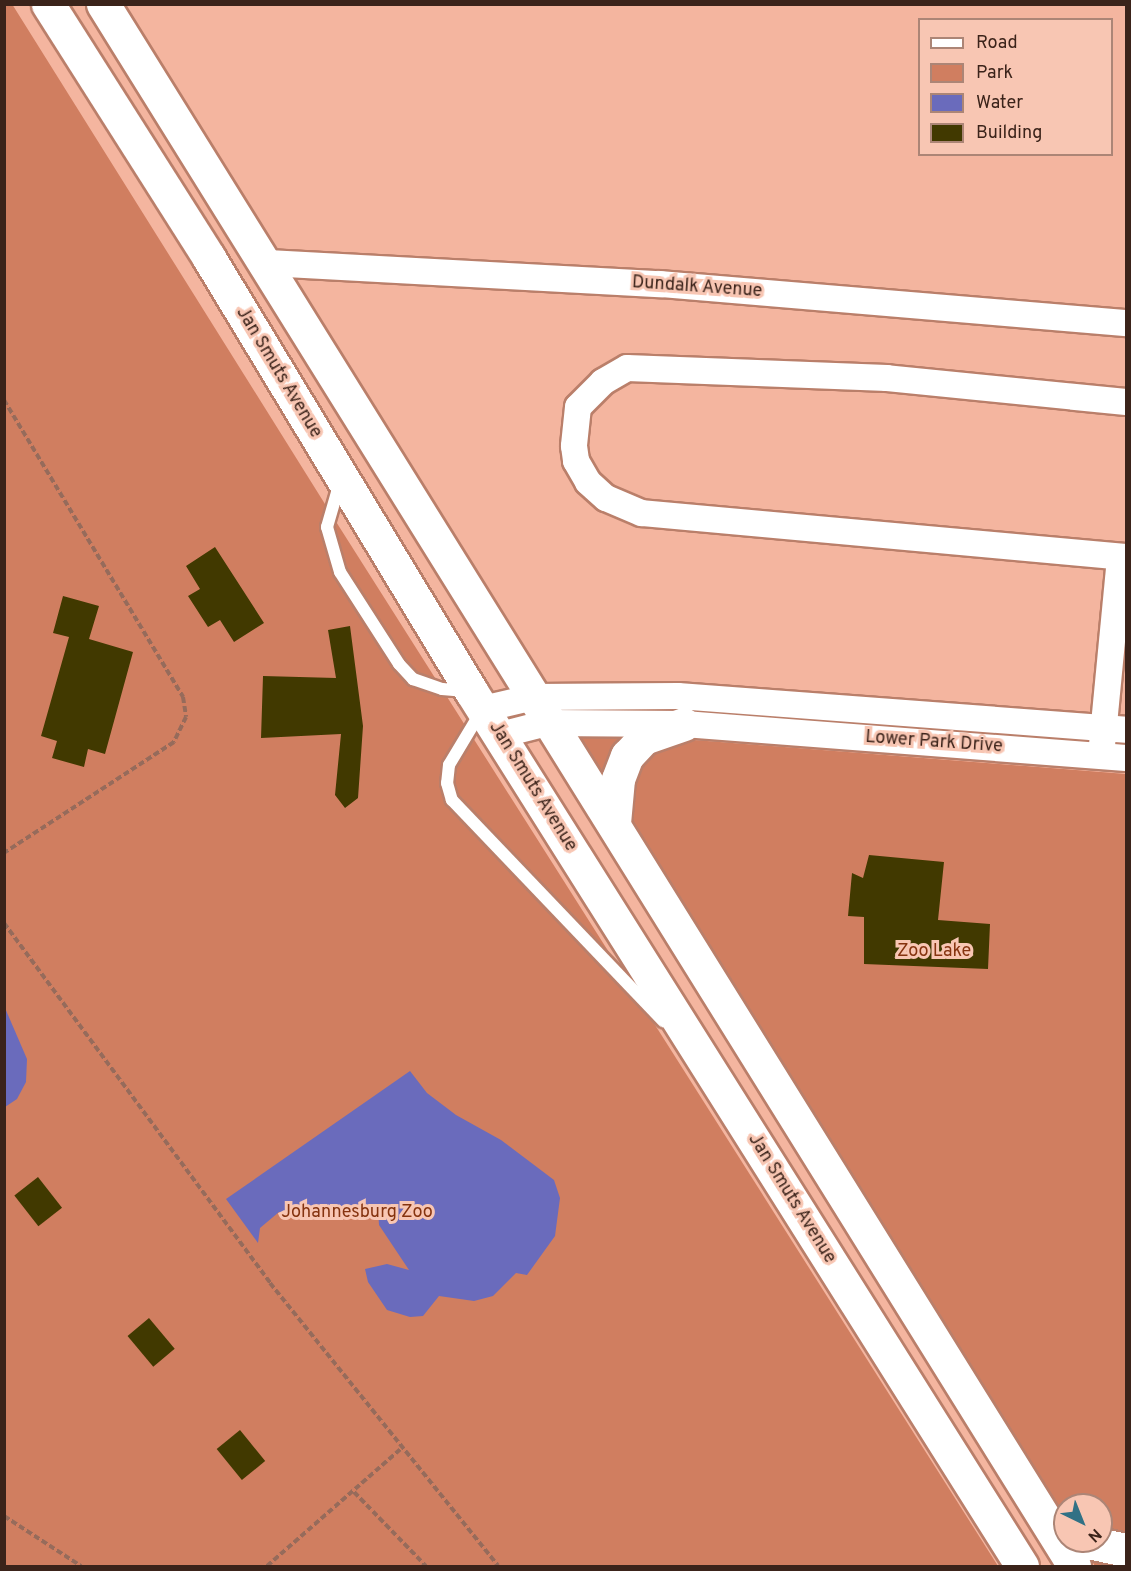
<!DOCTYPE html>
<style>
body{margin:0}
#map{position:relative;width:1131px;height:1571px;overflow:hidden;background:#f4b59f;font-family:Overpass,sans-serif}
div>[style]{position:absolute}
.green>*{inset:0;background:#d07e60}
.water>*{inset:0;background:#6a6bbc}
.building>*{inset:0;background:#413900;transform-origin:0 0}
.path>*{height:4px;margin-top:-2px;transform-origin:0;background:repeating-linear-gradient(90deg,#966b5b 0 6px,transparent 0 9px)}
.roads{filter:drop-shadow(2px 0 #ba7f6a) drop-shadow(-2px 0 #ba7f6a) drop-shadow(0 2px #ba7f6a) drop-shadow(0 -2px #ba7f6a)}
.lane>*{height:12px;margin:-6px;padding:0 6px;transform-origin:6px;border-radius:6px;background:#fff}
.street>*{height:26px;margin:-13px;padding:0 13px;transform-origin:13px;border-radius:13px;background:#fff}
.secondary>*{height:33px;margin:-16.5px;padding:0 16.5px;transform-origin:16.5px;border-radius:16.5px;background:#fff}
span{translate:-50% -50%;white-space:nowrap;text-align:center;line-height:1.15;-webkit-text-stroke:6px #f8c6b3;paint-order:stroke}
.street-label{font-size:18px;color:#3b231a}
.park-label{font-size:18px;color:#85330f}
.frame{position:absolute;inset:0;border:6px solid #3b231a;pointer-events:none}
.legend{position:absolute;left:918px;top:18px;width:195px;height:138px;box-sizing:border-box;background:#f8c6b3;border:2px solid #ac8576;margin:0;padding:8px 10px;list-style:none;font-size:18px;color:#3b231a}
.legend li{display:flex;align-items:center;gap:12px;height:30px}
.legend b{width:30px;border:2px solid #ac8576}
.north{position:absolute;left:1053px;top:1493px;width:60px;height:60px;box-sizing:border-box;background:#f8c6b3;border:2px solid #ac8576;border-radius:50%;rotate:137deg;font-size:16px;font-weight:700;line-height:24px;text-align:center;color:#3b231a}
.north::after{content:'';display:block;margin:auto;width:21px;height:27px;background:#317185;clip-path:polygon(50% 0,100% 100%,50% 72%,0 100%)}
</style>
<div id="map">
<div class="green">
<div style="clip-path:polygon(12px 4px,340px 528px,998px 1566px,5px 1566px,4px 5px)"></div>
<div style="clip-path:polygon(567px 730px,1126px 774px,1126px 1566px,1095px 1566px,1079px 1541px,1101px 1541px,1101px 1505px,1065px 1505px,1065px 1519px)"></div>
</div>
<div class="water">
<div style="clip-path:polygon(5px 1008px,27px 1059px,26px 1082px,17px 1099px,5px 1107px)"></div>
<div style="clip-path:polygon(410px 1071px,427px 1093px,456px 1115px,501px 1140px,554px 1180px,560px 1198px,555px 1236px,527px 1275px,516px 1273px,493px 1296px,474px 1301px,439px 1296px,423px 1316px,410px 1317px,387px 1310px,368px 1282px,365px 1269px,387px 1264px,409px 1270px,379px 1225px,378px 1209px,360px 1205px,316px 1220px,303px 1212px,279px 1212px,260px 1228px,258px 1243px,226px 1199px)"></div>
</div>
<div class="building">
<div style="clip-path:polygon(215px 547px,264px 623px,234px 642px,220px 620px,208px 627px,188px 596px,200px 589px,186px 566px)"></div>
<div style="clip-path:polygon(63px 596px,99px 606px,89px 639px,133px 652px,105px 754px,88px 749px,84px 767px,52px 758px,57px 741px,41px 736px,69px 637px,53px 633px)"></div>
<div style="clip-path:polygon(350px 626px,363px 726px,358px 798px,345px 808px,335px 795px,341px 734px,261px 738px,263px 676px,336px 678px,328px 630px)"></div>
<div style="clip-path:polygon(869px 855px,944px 862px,938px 920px,990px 924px,988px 969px,864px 964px,864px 917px,848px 916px,852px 873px,863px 878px)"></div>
<div style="left:38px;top:1177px;width:39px;height:30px;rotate:52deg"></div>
<div style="left:149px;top:1318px;width:40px;height:28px;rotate:50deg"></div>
<div style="left:240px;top:1430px;width:40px;height:30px;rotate:51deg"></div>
</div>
<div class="path">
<div style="left:4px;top:400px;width:347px;rotate:58.9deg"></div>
<div style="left:183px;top:697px;width:20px;rotate:81deg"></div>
<div style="left:186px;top:717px;width:28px;rotate:116deg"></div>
<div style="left:174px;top:742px;width:203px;rotate:146.9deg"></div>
<div style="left:4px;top:923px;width:448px;rotate:53.5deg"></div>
<div style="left:270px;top:1283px;width:363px;rotate:51.1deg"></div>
<div style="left:354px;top:1492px;width:103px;rotate:45.8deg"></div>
<div style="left:4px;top:1516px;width:92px;rotate:33deg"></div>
<div style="left:267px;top:1566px;width:181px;rotate:-41.2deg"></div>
</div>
<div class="roads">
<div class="lane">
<div style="left:340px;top:482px;width:47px;rotate:106.1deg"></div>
<div style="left:327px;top:527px;width:47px;rotate:73.9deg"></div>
<div style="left:340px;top:572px;width:109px;rotate:57.3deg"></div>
<div style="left:399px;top:664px;width:21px;rotate:47deg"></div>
<div style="left:413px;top:679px;width:31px;rotate:19deg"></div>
<div style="left:442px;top:689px;width:24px;rotate:5deg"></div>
<div style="left:482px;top:710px;width:64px;rotate:121deg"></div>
<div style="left:449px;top:765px;width:18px;rotate:96deg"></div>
<div style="left:447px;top:783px;width:18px;rotate:74deg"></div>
<div style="left:452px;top:800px;width:306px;rotate:46.3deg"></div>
</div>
<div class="street">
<div style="left:267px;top:263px;width:394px;rotate:3.1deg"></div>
<div style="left:660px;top:284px;width:468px;rotate:4.8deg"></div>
<div style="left:1126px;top:402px;width:240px;rotate:-174.3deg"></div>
<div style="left:887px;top:378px;width:260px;rotate:-177.8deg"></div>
<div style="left:627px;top:368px;width:28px;rotate:150deg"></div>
<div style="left:603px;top:382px;width:35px;rotate:135deg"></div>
<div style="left:578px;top:407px;width:39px;rotate:96deg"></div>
<div style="left:574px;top:446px;width:15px;rotate:82deg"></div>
<div style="left:576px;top:461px;width:24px;rotate:60deg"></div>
<div style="left:588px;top:482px;width:24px;rotate:42deg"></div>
<div style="left:606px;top:498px;width:39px;rotate:23deg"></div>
<div style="left:642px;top:513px;width:486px;rotate:5.2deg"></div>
<div style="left:483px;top:709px;width:52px;rotate:-13.2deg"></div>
<div style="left:534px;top:697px;width:144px;rotate:-0.4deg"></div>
<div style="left:678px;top:696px;width:449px;rotate:4.3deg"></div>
<div style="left:500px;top:735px;width:49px;rotate:-14.3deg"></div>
<div style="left:547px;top:723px;width:137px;rotate:0.4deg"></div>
<div style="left:684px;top:724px;width:443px;rotate:4.4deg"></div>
<div style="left:1102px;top:745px;width:188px;rotate:-84.5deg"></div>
</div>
<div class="secondary">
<div style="left:48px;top:4px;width:301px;rotate:57.6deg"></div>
<div style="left:209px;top:258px;width:506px;rotate:58.82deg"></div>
<div style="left:471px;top:691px;width:1034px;rotate:57.8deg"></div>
<div style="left:103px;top:4px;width:1839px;rotate:58.13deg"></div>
<div style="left:614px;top:823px;width:44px;rotate:-84.8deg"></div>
<div style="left:618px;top:779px;width:25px;rotate:-69deg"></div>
<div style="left:627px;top:756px;width:25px;rotate:-47deg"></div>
<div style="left:644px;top:738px;width:42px;rotate:-19.3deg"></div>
<div style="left:1083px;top:1541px;width:44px;rotate:11.8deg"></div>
</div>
</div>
<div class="street-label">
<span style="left:697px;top:288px;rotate:4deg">Dundalk Avenue</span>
<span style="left:278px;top:373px;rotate:59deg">Jan Smuts Avenue</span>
<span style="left:934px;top:743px;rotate:4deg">Lower Park Drive</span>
<span style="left:532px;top:787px;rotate:58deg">Jan Smuts Avenue</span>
<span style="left:791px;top:1199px;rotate:58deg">Jan Smuts Avenue</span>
</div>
<div class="park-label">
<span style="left:934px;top:952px">Zoo Lake</span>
<span style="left:357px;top:1213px">Johannesburg Zoo</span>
</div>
<div class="frame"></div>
<ul class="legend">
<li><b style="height:8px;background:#fff"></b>Road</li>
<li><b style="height:16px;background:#d07e60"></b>Park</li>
<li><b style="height:16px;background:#6a6bbc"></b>Water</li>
<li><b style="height:16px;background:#413900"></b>Building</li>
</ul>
<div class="north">N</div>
</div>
